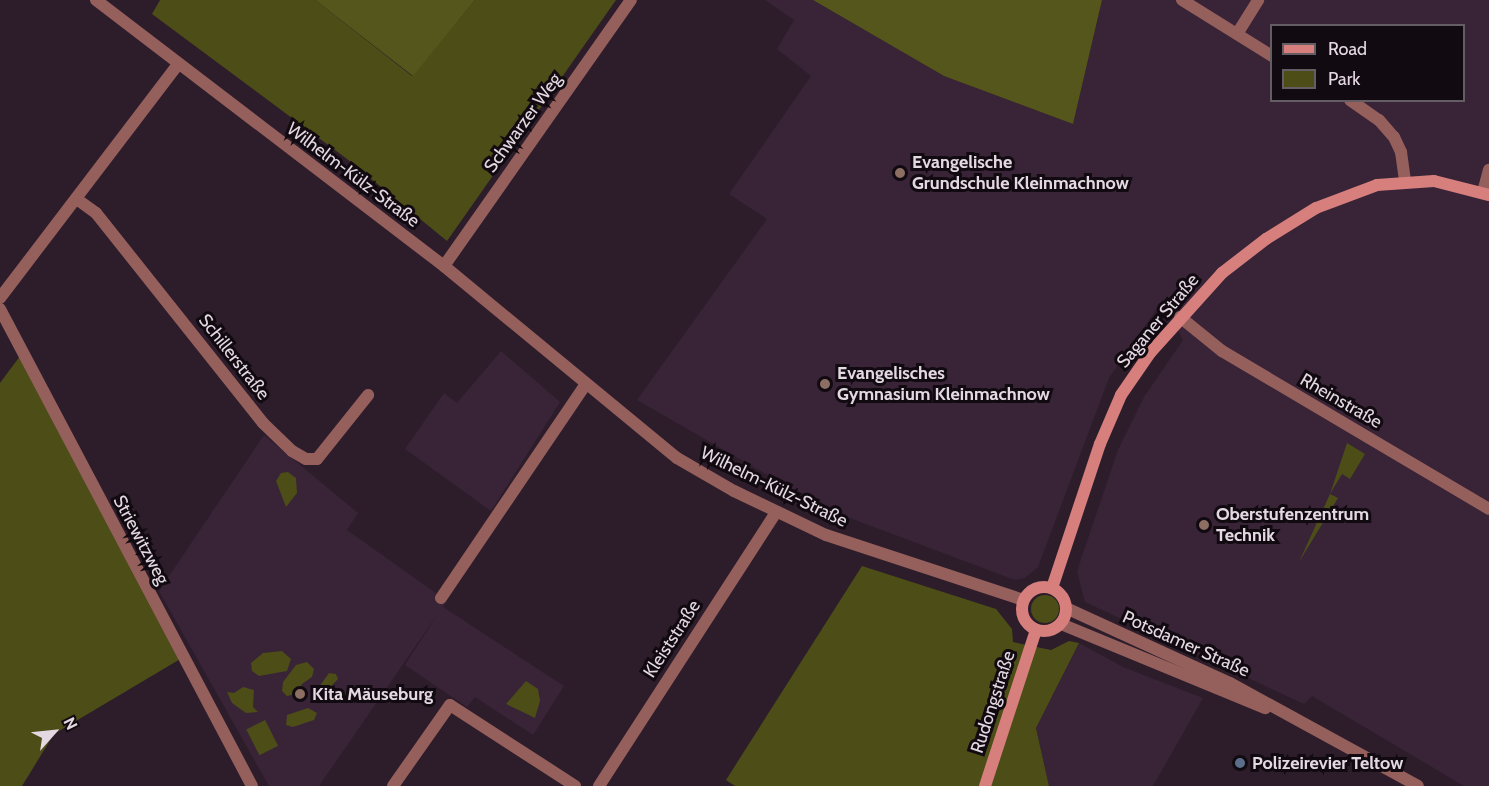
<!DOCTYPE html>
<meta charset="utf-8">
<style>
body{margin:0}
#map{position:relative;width:1489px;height:786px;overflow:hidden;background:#2d1d2b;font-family:Cabin,sans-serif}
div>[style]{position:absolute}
.built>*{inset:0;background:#382337}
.green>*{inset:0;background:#4c4d17;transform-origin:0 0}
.round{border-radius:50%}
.forest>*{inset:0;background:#55561b}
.minor>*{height:12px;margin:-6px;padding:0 6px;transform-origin:6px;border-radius:6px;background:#955f5c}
.tertiary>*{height:12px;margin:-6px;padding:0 6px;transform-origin:6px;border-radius:6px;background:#955f5c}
.secondary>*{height:12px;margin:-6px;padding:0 6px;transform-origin:6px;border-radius:6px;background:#d67f7c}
.secondary>.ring{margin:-6px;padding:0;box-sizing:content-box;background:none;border:12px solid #d67f7c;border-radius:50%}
.dots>*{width:16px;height:16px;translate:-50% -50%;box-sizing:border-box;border:3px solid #110a10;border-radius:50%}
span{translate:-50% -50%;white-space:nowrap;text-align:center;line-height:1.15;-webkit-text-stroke:6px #110a10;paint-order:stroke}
.street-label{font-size:18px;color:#e4d9e3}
.poi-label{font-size:18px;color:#e4d9e3;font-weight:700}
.left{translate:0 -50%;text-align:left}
.legend{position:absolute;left:1270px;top:24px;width:195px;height:78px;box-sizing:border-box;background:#110a10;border:2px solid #655d64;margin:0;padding:8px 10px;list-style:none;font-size:18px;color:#e4d9e3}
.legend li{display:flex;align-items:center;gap:12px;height:30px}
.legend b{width:30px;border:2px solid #655d64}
.north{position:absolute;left:24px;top:702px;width:60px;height:60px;-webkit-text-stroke:4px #110a10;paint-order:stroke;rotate:63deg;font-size:16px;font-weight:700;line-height:24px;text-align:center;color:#e4d9e3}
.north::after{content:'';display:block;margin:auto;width:21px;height:27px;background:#e4d9e3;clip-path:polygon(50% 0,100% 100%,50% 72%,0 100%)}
</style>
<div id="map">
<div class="built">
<div style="clip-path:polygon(evenodd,765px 0,813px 0,944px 76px,1073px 124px,1102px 0,1489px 0,1489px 786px,1464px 786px,1312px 696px,1304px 704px,1085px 602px,1077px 571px,1118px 450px,1144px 397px,1183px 340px,1162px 301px,1109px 378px,1038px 567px,1025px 578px,1015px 580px,850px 518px,804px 496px,637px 400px,767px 219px,729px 194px,811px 76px,777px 49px,794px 20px,765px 0,1272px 26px,1464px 26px,1464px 100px,1272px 100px,1272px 26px)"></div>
<div style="clip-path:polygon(501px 351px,560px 402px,491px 511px,405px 449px,444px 393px,457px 403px)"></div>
<div style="clip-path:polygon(264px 435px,358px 513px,347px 530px,447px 601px,443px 607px,564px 686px,533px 735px,475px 697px,467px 707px,405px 665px,439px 612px,319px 786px,269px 786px,159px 591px)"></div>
<div style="clip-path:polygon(1079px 643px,1123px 667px,1203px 698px,1153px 786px,1049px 786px,1036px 728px)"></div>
</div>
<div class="green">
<div style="clip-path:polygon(160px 0,315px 0,412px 76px,475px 0,616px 0,447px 241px,347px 159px,152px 14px)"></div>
<div style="clip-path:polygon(23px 352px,182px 658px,54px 734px,22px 786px,0 786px,0 383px)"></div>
<div style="clip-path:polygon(1347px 443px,1365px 454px,1350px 479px,1342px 474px,1330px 494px,1338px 498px,1299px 562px,1330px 494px)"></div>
<div style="clip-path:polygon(288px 472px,296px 478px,297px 493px,286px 507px,276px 481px,281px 473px)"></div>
<div style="clip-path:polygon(862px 566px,996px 609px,1012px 629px,1013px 642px,1051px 650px,1069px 641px,1079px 643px,1036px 728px,1049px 786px,735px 786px,726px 780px)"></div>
<div class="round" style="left:1031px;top:595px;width:28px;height:28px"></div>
<div style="clip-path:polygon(282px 651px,291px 659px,287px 671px,259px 676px,252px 671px,251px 663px,263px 653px)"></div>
<div style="clip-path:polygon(307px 662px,314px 669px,312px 677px,302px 684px,297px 694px,287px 696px,282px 691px,283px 682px,296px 665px)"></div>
<div style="clip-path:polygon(329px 673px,336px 674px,338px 679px,324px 694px,319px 687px)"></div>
<div style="clip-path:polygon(526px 681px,538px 689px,540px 701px,535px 718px,506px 704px)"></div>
<div style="clip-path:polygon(243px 687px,254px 690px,253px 707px,258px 712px,246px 713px,232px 703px,227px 692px,234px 693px)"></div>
<div style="clip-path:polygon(308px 708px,317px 713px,314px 720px,293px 727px,286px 725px,287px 715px)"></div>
<div style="left:265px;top:720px;width:29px;height:21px;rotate:63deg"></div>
</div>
<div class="forest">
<div style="clip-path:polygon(315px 0,475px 0,413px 76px)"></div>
<div style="clip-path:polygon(813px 0,1102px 0,1073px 124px,944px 76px)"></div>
</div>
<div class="minor">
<div style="left:1182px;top:0;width:106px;rotate:31.9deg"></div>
<div style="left:1237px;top:34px;width:40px;rotate:-58deg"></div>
<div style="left:1350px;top:100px;width:35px;rotate:35deg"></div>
<div style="left:1379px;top:120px;width:23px;rotate:49deg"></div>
<div style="left:1394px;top:137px;width:17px;rotate:65deg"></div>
<div style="left:1401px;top:152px;width:29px;rotate:82deg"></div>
<div style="left:1483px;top:192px;width:23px;rotate:-75deg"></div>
<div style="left:78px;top:200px;width:22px;rotate:36deg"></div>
<div style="left:96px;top:213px;width:268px;rotate:51.5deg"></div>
<div style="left:263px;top:423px;width:40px;rotate:44deg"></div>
<div style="left:292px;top:451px;width:16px;rotate:30deg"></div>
<div style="left:306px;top:459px;width:11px"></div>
<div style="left:317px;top:459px;width:82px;rotate:-51.4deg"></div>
<div style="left:444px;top:266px;width:325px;rotate:-54.9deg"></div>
<div style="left:0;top:298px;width:294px;rotate:-52.7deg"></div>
<div style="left:0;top:309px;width:539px;rotate:62.15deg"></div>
<div style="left:1180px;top:317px;width:54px;rotate:39deg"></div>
<div style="left:1222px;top:351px;width:310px;rotate:30.6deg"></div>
<div style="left:441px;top:598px;width:258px;rotate:-55.9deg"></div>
<div style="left:393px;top:786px;width:99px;rotate:-54.9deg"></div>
<div style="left:450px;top:705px;width:149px;rotate:32.9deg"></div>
<div style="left:599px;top:786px;width:326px;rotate:-57.1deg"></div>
</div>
<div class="tertiary">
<div style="left:96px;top:0;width:438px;rotate:37.4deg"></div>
<div style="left:444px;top:266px;width:302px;rotate:39.5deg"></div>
<div style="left:677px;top:458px;width:66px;rotate:30.1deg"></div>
<div style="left:734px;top:491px;width:102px;rotate:25.6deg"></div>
<div style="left:826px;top:535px;width:208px;rotate:18.2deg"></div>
<div style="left:1066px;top:608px;width:180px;rotate:24.6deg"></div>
<div style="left:1230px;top:683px;width:214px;rotate:28.7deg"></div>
<div style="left:1061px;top:624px;width:221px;rotate:22.4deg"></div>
</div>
<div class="secondary">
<div class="ring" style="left:1022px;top:587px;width:32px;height:32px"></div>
<div style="left:1052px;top:588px;width:152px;rotate:-71.6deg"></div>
<div style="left:1100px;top:444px;width:53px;rotate:-66.8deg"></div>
<div style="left:1121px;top:395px;width:51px;rotate:-55.4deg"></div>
<div style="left:1150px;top:353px;width:108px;rotate:-48deg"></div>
<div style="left:1222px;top:273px;width:56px;rotate:-37.7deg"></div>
<div style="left:1266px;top:239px;width:59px;rotate:-31.8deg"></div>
<div style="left:1316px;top:208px;width:65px;rotate:-20.7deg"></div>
<div style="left:1377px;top:185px;width:57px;rotate:-4deg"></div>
<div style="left:1434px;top:181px;width:57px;rotate:14.3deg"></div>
<div style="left:985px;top:786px;width:164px;rotate:-71.9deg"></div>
</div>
<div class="dots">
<div style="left:900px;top:173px;background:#8d6e63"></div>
<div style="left:825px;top:384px;background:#8d6e63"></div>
<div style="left:1204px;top:525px;background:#8d6e63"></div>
<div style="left:300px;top:694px;background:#8d6e63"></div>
<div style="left:1240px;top:763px;background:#5c6f8a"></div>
</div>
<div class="street-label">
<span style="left:523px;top:123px;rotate:-54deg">Schwarzer Weg</span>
<span style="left:353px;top:175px;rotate:37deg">Wilhelm-Külz-Straße</span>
<span style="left:1158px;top:321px;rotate:-50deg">Saganer Straße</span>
<span style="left:234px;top:357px;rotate:52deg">Schillerstraße</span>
<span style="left:1341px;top:401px;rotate:30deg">Rheinstraße</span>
<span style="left:774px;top:487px;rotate:26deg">Wilhelm-Külz-Straße</span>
<span style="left:141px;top:540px;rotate:62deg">Striewitzweg</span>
<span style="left:672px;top:639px;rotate:-57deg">Kleiststraße</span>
<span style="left:1186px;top:644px;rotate:24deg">Potsdamer Straße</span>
<span style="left:993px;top:702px;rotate:-72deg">Rudongstraße</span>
</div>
<div class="poi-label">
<span class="left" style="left:912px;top:173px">Evangelische<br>Grundschule Kleinmachnow</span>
<span class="left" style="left:837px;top:384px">Evangelisches<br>Gymnasium Kleinmachnow</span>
<span class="left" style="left:1216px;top:525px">Oberstufenzentrum<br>Technik</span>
<span class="left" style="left:312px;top:694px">Kita Mäuseburg</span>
<span class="left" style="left:1252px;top:763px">Polizeirevier Teltow</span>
</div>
<ul class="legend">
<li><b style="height:8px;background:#d67f7c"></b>Road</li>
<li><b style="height:16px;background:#4c4d17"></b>Park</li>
</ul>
<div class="north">N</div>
</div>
